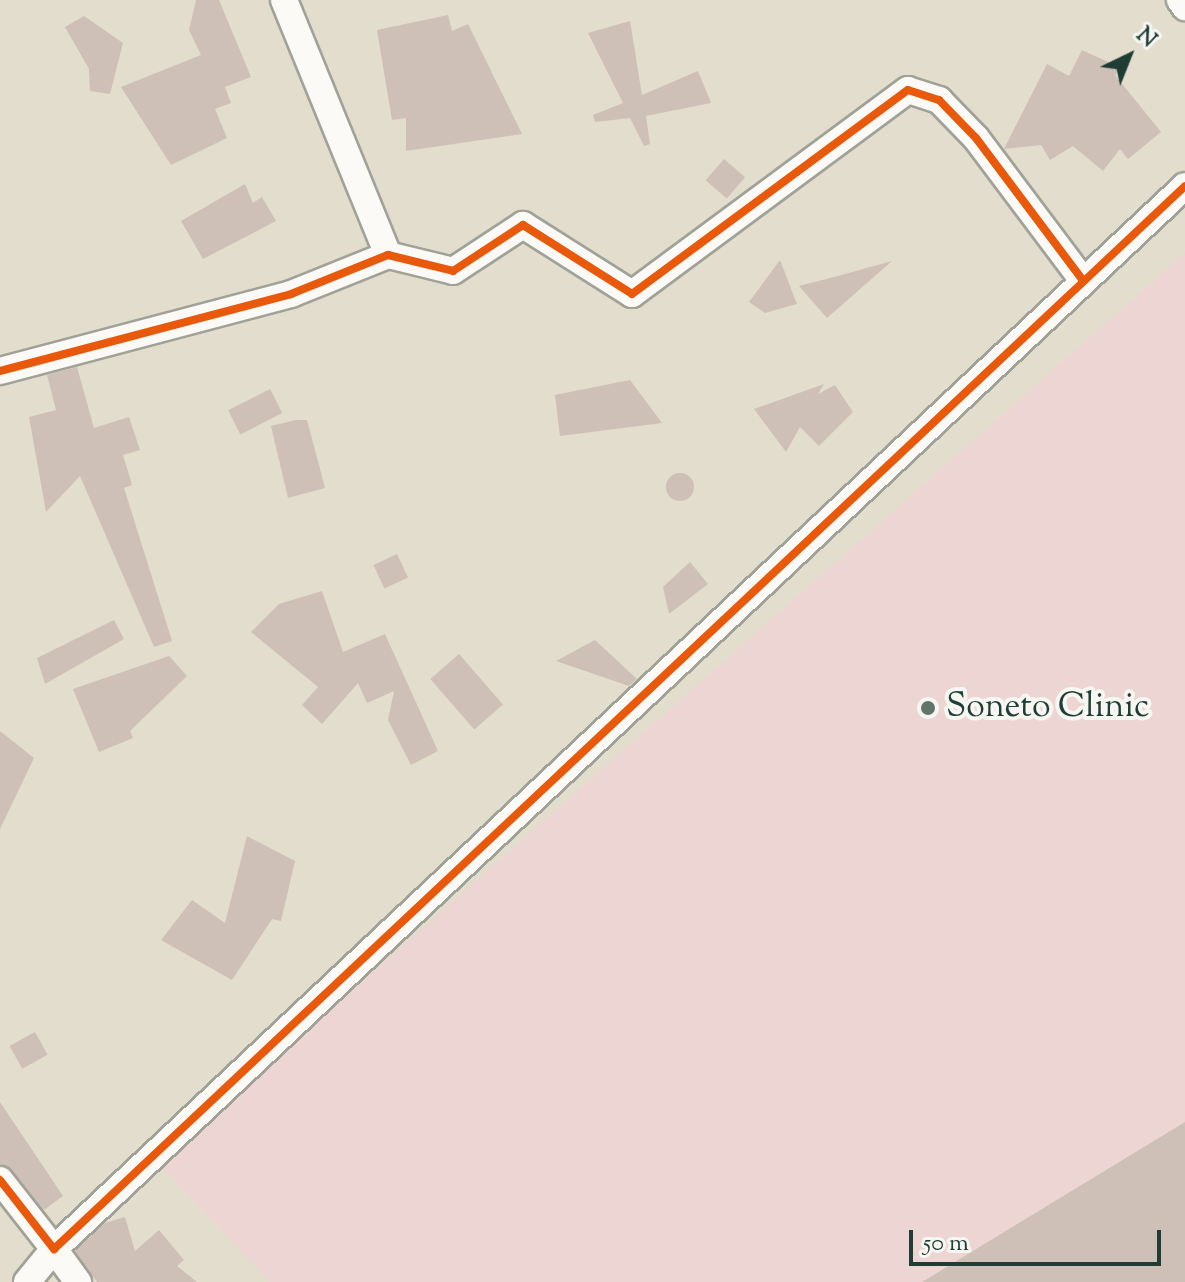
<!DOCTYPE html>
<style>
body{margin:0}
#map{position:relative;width:1185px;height:1282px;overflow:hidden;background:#e2ddcc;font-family:"Sorts Mill Goudy",serif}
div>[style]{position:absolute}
.built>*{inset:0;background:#edd5d3}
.building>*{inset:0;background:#cfc0b7;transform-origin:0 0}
.round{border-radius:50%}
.roads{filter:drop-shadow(2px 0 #a1a297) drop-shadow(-2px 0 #a1a297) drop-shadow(0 2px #a1a297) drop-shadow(0 -2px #a1a297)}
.street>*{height:26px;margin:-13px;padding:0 13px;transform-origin:13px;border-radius:13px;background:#fbfaf7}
.cycleway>*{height:8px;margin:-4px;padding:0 4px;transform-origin:4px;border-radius:4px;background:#e8590c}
.dots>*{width:22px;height:22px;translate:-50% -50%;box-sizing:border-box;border:4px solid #f6f6f2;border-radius:50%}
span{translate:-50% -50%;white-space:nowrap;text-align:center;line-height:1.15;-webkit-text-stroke:8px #f6f6f2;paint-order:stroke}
.poi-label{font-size:34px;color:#1f3d34}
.left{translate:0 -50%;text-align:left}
.north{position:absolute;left:1089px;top:16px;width:80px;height:80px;-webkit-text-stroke:6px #f6f6f2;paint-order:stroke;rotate:43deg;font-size:22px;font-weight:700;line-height:32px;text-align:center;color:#1f3d34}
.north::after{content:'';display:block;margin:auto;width:28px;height:36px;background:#1f3d34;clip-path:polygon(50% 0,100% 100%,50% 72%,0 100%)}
.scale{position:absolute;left:909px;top:1230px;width:252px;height:36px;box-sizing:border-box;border:4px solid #1f3d34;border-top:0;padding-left:10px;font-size:24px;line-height:28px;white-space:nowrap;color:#1f3d34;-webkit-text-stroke:6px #f6f6f2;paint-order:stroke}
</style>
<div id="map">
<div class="built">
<div style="clip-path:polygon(1185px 253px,1185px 1282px,270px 1282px,158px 1163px)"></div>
</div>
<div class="building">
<div style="clip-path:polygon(196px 0,219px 0,251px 77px,225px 87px,231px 103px,215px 109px,227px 138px,171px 165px,121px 87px,201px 55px,189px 30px)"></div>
<div style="clip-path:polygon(448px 15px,452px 31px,468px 24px,522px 134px,406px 151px,406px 118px,392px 120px,377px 30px)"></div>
<div style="clip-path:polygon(84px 16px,123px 43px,110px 94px,90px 91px,89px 69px,65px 27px)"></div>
<div style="clip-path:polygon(630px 21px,642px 95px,698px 71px,711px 103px,646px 116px,650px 144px,644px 146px,630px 118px,595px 122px,593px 115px,623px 103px,588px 33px)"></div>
<div style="clip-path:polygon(1082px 50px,1121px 68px,1115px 75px,1161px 132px,1128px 159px,1120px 149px,1103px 171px,1073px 146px,1050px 160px,1041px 145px,1004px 149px,1047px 64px,1069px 76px)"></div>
<div style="left:724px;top:159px;width:28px;height:28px;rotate:41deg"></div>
<div style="clip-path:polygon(245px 184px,253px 203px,262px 197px,276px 221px,203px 259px,181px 221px)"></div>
<div style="clip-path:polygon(780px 260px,797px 304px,765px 313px,749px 302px)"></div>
<div style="clip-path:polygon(892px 261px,827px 318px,799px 286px,838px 276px)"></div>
<div style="clip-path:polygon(77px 367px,94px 428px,129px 417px,140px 450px,123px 455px,132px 485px,124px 488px,172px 641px,154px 647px,80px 476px,46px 512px,29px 417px,56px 410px,47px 375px)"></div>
<div style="clip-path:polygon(630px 380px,662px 423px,560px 436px,555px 395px)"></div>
<div style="clip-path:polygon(824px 384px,818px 394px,835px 385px,853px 412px,819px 446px,800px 427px,786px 452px,754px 409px)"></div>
<div style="left:270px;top:389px;width:27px;height:47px;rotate:63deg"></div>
<div style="clip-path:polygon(296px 420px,307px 420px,325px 488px,288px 498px,271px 426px)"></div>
<div class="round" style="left:666px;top:473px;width:28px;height:28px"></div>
<div style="left:397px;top:554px;width:26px;height:26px;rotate:65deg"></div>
<div style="clip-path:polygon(690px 562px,708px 584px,669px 614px,663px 587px)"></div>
<div style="clip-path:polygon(322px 591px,343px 652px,385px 634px,438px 751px,411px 765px,388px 720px,394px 691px,367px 703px,358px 683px,322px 724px,302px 705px,318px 687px,251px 632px,279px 604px)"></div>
<div style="clip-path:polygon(114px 620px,124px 639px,45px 684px,37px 658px)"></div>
<div style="clip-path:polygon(595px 640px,637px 679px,629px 686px,556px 661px)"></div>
<div style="left:459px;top:654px;width:67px;height:38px;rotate:49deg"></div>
<div style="clip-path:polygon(169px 656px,187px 676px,130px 731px,133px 738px,99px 752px,73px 689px)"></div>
<div style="clip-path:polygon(0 731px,34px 758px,0 829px)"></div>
<div style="clip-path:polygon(247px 836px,295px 861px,281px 921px,272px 919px,232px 980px,161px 940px,192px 900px,225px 923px)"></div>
<div style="left:35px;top:1032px;width:26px;height:29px;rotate:61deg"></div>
<div style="clip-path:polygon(0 1102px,63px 1196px,44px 1210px,0 1164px)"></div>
<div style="clip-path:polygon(1185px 1122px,1185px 1282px,922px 1282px)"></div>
<div style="clip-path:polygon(125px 1217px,135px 1251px,159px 1230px,184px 1260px,177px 1266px,197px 1282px,97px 1282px,75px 1251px,105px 1223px)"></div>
</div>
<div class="roads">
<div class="street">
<div style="left:284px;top:0;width:275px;rotate:67.8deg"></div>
<div style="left:1180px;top:0;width:9px;rotate:54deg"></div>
<div style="left:0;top:371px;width:301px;rotate:-14.8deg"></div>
<div style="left:291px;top:294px;width:105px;rotate:-21.9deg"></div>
<div style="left:388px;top:255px;width:67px;rotate:13.8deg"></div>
<div style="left:453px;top:271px;width:84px;rotate:-33.3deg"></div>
<div style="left:523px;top:225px;width:129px;rotate:32.3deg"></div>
<div style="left:632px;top:294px;width:343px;rotate:-36.5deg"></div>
<div style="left:908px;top:90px;width:33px;rotate:18deg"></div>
<div style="left:939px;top:100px;width:53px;rotate:45.8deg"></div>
<div style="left:976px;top:138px;width:176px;rotate:53.1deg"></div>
<div style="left:0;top:1180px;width:88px;rotate:52deg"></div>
<div style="left:54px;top:1249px;width:1552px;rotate:-43.22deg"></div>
<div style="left:27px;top:1282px;width:43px;rotate:-50.7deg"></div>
<div style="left:54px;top:1249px;width:41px;rotate:54deg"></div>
</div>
</div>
<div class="cycleway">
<div style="left:0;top:371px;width:301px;rotate:-14.8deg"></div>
<div style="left:291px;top:294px;width:105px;rotate:-21.9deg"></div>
<div style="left:388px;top:255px;width:67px;rotate:13.8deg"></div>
<div style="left:453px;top:271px;width:84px;rotate:-33.3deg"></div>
<div style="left:523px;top:225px;width:129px;rotate:32.3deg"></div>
<div style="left:632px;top:294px;width:343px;rotate:-36.5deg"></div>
<div style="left:908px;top:90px;width:33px;rotate:18deg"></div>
<div style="left:939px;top:100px;width:53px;rotate:45.8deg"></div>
<div style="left:976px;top:138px;width:176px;rotate:53.1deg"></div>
<div style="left:0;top:1180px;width:88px;rotate:52deg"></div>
<div style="left:54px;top:1249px;width:1552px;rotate:-43.22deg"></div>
</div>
<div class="dots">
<div style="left:928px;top:708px;background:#637569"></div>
</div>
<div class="poi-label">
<span class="left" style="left:946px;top:708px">Soneto Clinic</span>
</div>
<div class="north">N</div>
<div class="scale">50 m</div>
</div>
